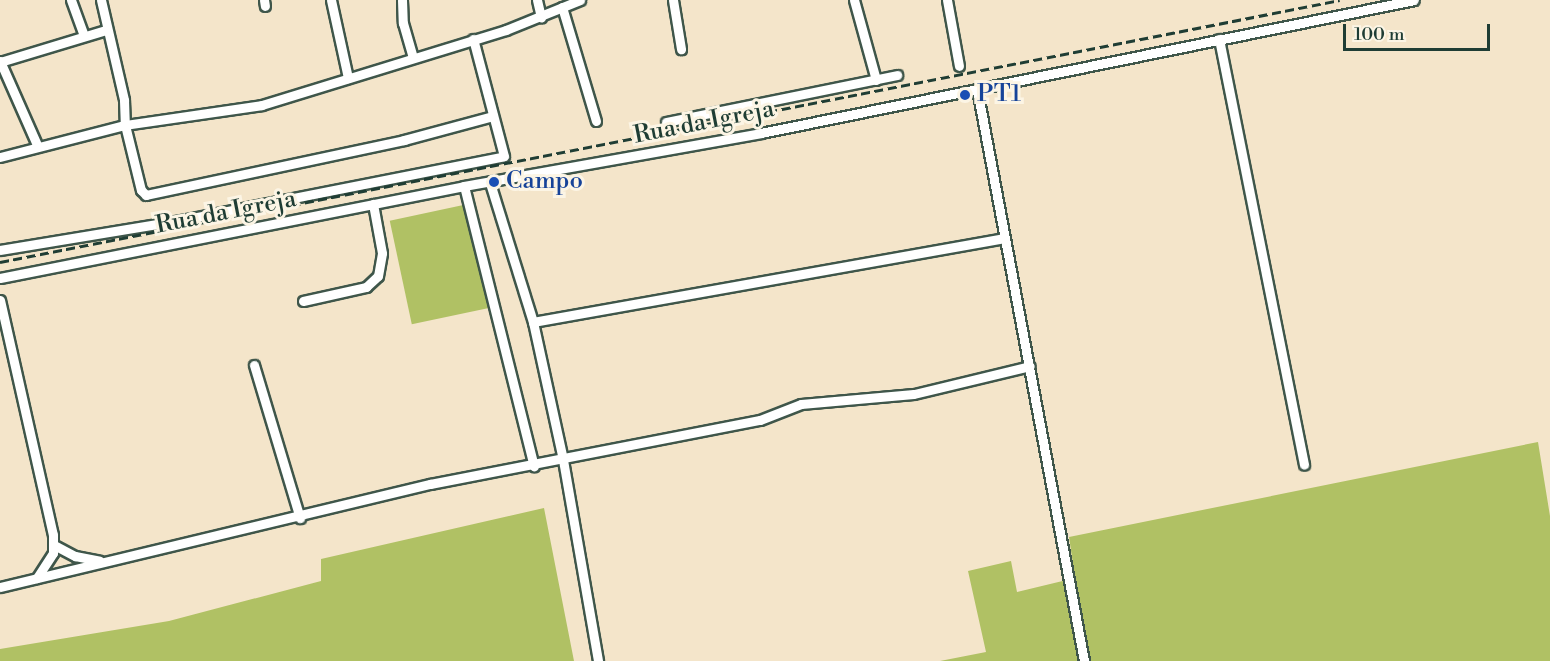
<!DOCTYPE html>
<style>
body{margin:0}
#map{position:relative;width:1550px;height:661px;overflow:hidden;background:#f4e5ca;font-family:"Libre Bodoni",serif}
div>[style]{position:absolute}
.green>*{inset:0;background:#b0c164;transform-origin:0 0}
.roads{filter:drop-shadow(2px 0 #3f564a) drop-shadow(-2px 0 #3f564a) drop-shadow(0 2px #3f564a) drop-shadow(0 -2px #3f564a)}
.minor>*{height:9px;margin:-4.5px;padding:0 4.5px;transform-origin:4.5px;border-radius:4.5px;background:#fff}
.rail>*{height:3px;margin-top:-1.5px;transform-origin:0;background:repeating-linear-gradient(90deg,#1f3d34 0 9px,transparent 0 13.5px)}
.dots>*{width:16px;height:16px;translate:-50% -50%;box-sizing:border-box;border:3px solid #fcf5e5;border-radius:50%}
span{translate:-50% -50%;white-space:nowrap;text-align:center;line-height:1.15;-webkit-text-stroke:6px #fcf5e5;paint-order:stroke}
.transit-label{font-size:24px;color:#164399}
.left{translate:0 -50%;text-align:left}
.street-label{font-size:24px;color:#1f3d34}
.scale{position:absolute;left:1343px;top:24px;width:147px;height:27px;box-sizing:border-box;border:3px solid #1f3d34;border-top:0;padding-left:8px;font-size:18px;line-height:21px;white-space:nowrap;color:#1f3d34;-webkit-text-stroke:4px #fcf5e5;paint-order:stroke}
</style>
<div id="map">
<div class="green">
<div style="left:468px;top:204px;width:106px;height:80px;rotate:78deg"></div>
<div style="clip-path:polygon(1538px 442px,1550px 516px,1550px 661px,940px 661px,986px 652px,968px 571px,1011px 561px,1017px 592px,1075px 578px,1069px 537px)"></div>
<div style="clip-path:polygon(544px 508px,574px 661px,0 661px,0 649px,169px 621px,321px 581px,321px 559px)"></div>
</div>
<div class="roads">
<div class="minor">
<div style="left:71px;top:0;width:38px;rotate:70deg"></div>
<div style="left:101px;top:0;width:103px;rotate:77deg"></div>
<div style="left:124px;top:100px;width:25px;rotate:88deg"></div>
<div style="left:125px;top:125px;width:67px;rotate:76.2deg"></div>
<div style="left:141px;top:190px;width:7px;rotate:45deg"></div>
<div style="left:146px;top:195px;width:264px;rotate:-12deg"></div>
<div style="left:404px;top:140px;width:92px;rotate:-15.1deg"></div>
<div style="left:264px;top:0;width:6px;rotate:81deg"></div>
<div style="left:331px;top:0;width:80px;rotate:77.7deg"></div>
<div style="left:402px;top:0;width:23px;rotate:88deg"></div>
<div style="left:403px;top:23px;width:36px;rotate:74deg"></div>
<div style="left:537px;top:0;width:18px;rotate:77deg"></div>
<div style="left:673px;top:0;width:50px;rotate:80.7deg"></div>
<div style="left:854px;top:0;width:83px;rotate:74.6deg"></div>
<div style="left:947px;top:0;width:67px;rotate:79.7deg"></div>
<div style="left:562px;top:7px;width:119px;rotate:73.4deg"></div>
<div style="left:1219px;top:39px;width:434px;rotate:78.7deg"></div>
<div style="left:0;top:61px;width:92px;rotate:66.2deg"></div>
<div style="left:0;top:62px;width:111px;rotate:-16.8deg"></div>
<div style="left:977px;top:89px;width:582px;rotate:79.4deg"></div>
<div style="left:666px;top:122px;width:236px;rotate:-11.5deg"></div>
<div style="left:0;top:157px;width:129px;rotate:-14.4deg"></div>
<div style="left:125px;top:125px;width:138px;rotate:-8.3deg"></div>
<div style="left:262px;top:105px;width:255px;rotate:-17.1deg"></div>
<div style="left:506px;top:30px;width:80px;rotate:-22.1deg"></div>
<div style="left:490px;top:183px;width:145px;rotate:72.8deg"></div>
<div style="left:533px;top:322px;width:141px;rotate:77.7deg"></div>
<div style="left:563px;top:460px;width:204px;rotate:80.1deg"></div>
<div style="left:464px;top:186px;width:289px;rotate:76deg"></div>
<div style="left:0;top:250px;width:184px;rotate:-9.4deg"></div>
<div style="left:182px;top:220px;width:328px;rotate:-11.2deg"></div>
<div style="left:504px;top:156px;width:121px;rotate:-104.8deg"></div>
<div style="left:0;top:278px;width:473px;rotate:-11.2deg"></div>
<div style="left:464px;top:186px;width:302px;rotate:-10.1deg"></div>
<div style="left:761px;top:133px;width:666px;rotate:-11.51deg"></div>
<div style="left:0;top:300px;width:241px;rotate:77.3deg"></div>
<div style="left:53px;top:535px;width:18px;rotate:90deg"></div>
<div style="left:53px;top:553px;width:30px;rotate:123deg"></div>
<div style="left:303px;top:301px;width:65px;rotate:-12.5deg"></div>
<div style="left:366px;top:287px;width:16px;rotate:-43deg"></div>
<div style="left:378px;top:276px;width:23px;rotate:-80deg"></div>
<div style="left:382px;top:253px;width:50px;rotate:-100.4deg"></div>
<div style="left:533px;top:322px;width:479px;rotate:-10.1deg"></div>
<div style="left:254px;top:365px;width:160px;rotate:73.3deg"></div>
<div style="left:54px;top:545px;width:24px;rotate:28deg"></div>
<div style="left:75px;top:556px;width:25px;rotate:11deg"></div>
<div style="left:0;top:587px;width:442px;rotate:-13.5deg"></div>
<div style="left:430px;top:484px;width:336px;rotate:-11deg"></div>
<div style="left:760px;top:420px;width:44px;rotate:-21.3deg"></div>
<div style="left:801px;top:404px;width:113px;rotate:-5.1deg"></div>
<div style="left:914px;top:394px;width:119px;rotate:-13.6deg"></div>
</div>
</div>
<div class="rail">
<div style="left:0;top:262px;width:1365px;rotate:-11.06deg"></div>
</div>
<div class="dots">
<div style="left:965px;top:95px;background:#1a4fb4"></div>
<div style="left:494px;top:182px;background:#1a4fb4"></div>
</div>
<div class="transit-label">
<span class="left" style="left:977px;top:95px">PT1</span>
<span class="left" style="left:506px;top:182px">Campo</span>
</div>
<div class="street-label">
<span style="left:704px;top:123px;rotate:-11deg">Rua da Igreja</span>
<span style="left:226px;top:213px;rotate:-11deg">Rua da Igreja</span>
</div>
<div class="scale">100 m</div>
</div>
